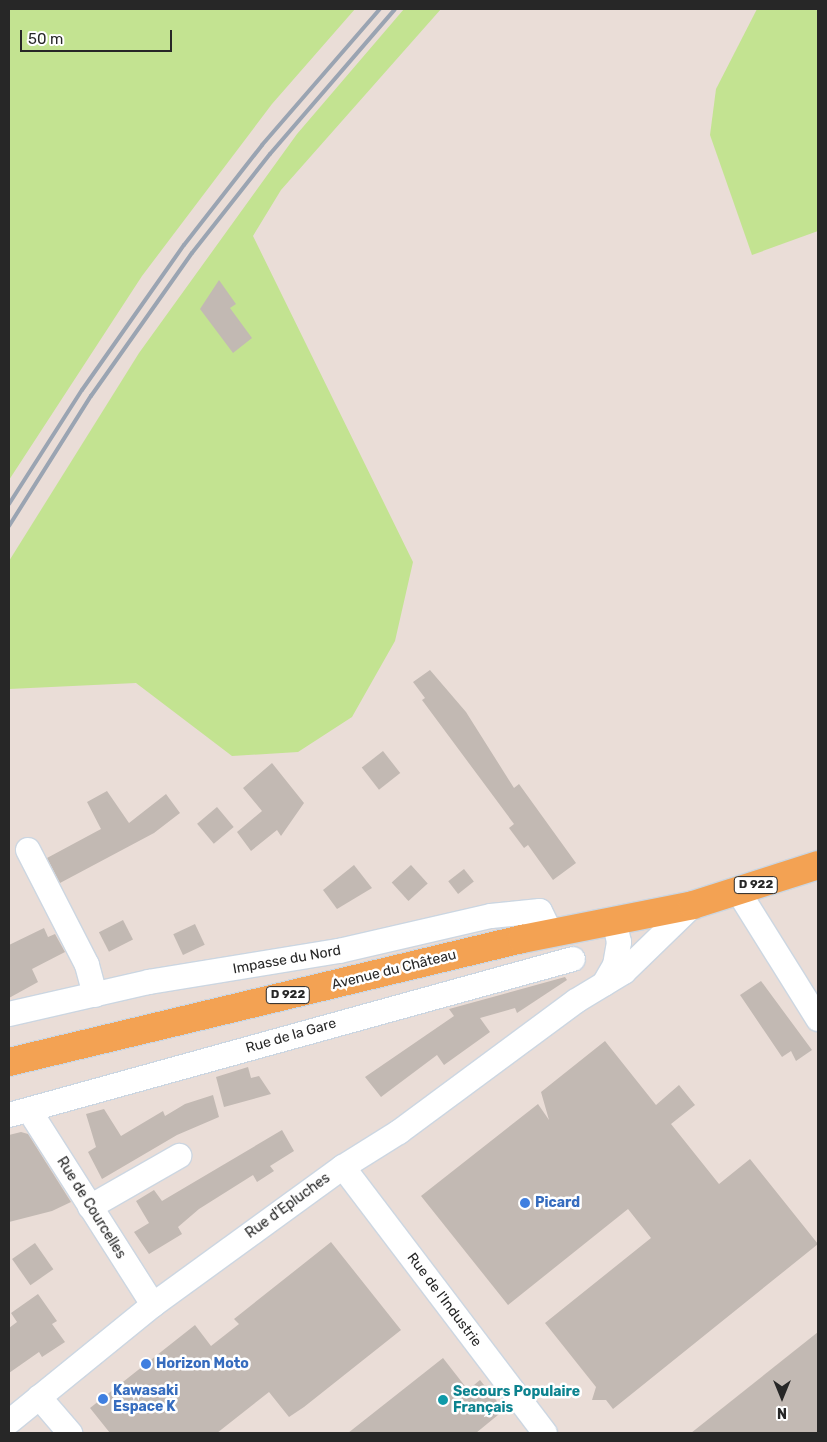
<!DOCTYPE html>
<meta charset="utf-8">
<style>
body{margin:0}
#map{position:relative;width:827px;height:1442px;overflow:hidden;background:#eaddd7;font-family:Rubik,sans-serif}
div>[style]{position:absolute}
.green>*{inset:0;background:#c3e391}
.building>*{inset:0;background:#c2b9b3;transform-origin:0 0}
.roads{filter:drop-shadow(1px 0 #ccd6e1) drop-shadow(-1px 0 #ccd6e1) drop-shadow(0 1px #ccd6e1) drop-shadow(0 -1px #ccd6e1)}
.minor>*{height:24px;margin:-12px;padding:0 12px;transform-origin:12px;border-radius:12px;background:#fff}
.major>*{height:28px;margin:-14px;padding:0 14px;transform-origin:14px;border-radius:14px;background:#f3a253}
.rail>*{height:4px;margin:-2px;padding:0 2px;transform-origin:2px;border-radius:2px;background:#9aa4b2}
.dots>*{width:14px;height:14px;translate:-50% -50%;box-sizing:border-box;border:2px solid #fff;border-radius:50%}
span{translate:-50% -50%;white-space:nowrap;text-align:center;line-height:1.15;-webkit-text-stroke:5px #fff;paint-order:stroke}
.shield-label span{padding:1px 4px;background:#fff;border:1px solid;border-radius:4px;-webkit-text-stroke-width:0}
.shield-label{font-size:12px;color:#272727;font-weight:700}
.street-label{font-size:14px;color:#272727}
.shop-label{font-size:14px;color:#366cbe;font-weight:700}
.left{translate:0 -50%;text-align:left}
.culture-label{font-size:14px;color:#0d838f;font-weight:700}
.frame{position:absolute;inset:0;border:10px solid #272727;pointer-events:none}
.north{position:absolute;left:757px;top:1372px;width:50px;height:50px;-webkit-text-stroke:4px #fff;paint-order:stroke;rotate:180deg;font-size:14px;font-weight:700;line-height:20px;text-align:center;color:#272727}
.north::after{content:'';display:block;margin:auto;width:18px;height:22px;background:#272727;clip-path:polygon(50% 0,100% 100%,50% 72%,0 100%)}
.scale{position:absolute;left:20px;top:30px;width:152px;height:22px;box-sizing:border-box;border:2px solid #272727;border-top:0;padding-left:6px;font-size:15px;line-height:18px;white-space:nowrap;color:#272727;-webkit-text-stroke:4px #fff;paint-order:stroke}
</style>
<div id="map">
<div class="green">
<div style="clip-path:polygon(9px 9px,355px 9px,272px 104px,142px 276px,9px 480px)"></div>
<div style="clip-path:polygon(404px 9px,441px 9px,281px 190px,253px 236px,413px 562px,395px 641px,352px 717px,298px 752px,232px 756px,136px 683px,9px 689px,9px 561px,139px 353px,297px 134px)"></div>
<div style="clip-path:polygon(757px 9px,818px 9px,818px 231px,752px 255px,710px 135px,716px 89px)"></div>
</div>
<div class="building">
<div style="clip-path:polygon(219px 280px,236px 304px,230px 308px,252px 338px,233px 353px,200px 309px)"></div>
<div style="clip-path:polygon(430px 670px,466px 712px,514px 788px,519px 784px,576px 863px,553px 880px,528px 845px,524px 848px,509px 828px,514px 824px,422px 700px,425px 698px,413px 682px)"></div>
<div style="left:383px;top:751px;width:28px;height:27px;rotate:52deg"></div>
<div style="clip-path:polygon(272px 763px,304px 803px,281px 836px,277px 830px,251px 851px,237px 832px,262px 811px,243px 788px)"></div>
<div style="clip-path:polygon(107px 791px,129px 823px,166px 794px,180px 813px,154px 833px,60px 883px,47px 858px,101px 829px,87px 802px)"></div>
<div style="left:217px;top:807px;width:26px;height:26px;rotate:50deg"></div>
<div style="clip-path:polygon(354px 865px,372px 888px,337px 909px,323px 890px)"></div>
<div style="left:411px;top:865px;width:25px;height:26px;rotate:48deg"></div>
<div style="left:464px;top:869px;width:16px;height:20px;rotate:52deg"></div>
<div style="left:123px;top:920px;width:22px;height:27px;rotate:63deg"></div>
<div style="left:195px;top:924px;width:23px;height:24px;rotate:65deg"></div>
<div style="clip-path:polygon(44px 928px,48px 937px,55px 934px,65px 952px,32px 969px,38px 982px,9px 998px,9px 945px)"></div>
<div style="clip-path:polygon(565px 977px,567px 980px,517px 1013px,515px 1008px,480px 1018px,490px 1032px,444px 1065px,437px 1055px,381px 1097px,365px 1077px,454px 1016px,449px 1009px)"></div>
<div style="clip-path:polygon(761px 981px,812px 1050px,796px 1061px,791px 1051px,782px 1057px,740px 995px)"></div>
<div style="clip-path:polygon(605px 1041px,656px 1105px,679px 1085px,695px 1105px,671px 1124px,719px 1184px,750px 1159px,818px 1244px,613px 1409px,606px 1400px,592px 1400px,596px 1387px,545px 1323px,651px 1238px,628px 1209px,508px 1305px,421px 1196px,538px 1104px,549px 1120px,541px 1092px)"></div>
<div style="clip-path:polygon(248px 1067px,251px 1078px,259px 1076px,271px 1094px,224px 1107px,216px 1077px)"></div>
<div style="clip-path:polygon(213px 1095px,219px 1117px,177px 1135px,102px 1179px,88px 1152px,96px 1147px,86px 1114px,104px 1109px,121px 1136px,163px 1111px,165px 1116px,185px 1104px)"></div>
<div style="clip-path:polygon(282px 1130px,294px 1151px,270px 1166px,274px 1171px,257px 1182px,253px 1175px,199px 1209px,178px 1227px,182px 1234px,149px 1254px,134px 1232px,149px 1223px,136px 1201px,154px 1190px,162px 1201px)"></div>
<div style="clip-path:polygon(21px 1132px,28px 1134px,71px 1202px,52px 1211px,9px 1222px,9px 1135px)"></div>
<div style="clip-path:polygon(331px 1242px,401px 1330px,304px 1407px,289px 1417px,269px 1392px,217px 1433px,110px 1433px,90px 1408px,195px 1325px,211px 1346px,239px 1324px,234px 1319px)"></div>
<div style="left:35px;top:1243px;width:32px;height:28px;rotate:55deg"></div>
<div style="clip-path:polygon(38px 1294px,57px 1321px,52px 1324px,65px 1342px,42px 1357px,39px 1352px,9px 1373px,9px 1328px,17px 1322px,11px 1313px)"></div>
<div style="clip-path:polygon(818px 1332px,818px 1433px,691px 1433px)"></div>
<div style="clip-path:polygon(443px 1358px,468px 1390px,480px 1380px,504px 1410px,476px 1433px,348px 1433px)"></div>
</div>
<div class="roads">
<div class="minor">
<div style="left:28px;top:850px;width:129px;rotate:62.8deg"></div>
<div style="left:87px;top:965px;width:31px;rotate:75deg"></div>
<div style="left:738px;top:891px;width:151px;rotate:58deg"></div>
<div style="left:604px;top:984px;width:22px;rotate:-60deg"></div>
<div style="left:615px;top:965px;width:23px;rotate:-80deg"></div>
<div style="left:619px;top:942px;width:22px;rotate:-103deg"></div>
<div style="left:9px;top:1014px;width:144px;rotate:-12.9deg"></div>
<div style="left:149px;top:982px;width:193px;rotate:-9.3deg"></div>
<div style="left:339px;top:951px;width:156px;rotate:-13deg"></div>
<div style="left:491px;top:916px;width:49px;rotate:-5.8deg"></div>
<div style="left:540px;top:911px;width:25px;rotate:64deg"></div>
<div style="left:29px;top:1110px;width:231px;rotate:57.5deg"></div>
<div style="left:9px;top:1115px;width:585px;rotate:-15.46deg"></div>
<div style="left:343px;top:1167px;width:334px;rotate:52.8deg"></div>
<div style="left:90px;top:1207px;width:103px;rotate:-29.8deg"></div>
<div style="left:39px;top:1397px;width:48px;rotate:49.3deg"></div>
<div style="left:9px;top:1422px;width:186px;rotate:-39.1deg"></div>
<div style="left:153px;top:1305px;width:235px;rotate:-36deg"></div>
<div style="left:343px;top:1167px;width:66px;rotate:-32deg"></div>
<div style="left:399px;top:1132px;width:220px;rotate:-36.5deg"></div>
<div style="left:576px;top:1001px;width:56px;rotate:-31.1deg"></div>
<div style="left:624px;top:972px;width:96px;rotate:-44.2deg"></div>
</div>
<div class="major">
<div style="left:9px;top:1062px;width:528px;rotate:-13.48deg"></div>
<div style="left:522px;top:939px;width:174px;rotate:-11.2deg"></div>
<div style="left:693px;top:905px;width:131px;rotate:-17.7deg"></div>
</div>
</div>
<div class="rail">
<div style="left:9px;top:504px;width:135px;rotate:-57.4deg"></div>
<div style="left:82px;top:390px;width:177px;rotate:-54.9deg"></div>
<div style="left:184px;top:245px;width:127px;rotate:-52deg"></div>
<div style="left:262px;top:145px;width:180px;rotate:-49.1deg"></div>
<div style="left:9px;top:526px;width:154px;rotate:-57.8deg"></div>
<div style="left:91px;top:396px;width:175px;rotate:-54.8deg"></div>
<div style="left:192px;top:253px;width:126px;rotate:-51.8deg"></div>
<div style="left:270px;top:154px;width:191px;rotate:-49.2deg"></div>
</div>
<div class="dots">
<div style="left:525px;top:1203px;background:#3f7fe0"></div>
<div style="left:146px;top:1364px;background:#3f7fe0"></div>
<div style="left:103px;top:1399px;background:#3f7fe0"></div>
<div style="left:443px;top:1400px;background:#0f9aa8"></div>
</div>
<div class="shield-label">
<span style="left:756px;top:885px">D 922</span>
<span style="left:288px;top:995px">D 922</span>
</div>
<div class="street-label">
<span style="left:287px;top:960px;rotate:-10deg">Impasse du Nord</span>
<span style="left:394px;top:970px;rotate:-14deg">Avenue du Château</span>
<span style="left:291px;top:1036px;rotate:-16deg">Rue de la Gare</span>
<span style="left:288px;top:1206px;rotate:-36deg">Rue d'Epluches</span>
<span style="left:91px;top:1208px;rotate:58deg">Rue de Courcelles</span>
<span style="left:444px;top:1300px;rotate:53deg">Rue de l'Industrie</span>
</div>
<div class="shop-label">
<span class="left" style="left:535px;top:1203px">Picard</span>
<span class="left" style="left:156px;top:1364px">Horizon Moto</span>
<span class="left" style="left:113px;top:1399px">Kawasaki<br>Espace K</span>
</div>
<div class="culture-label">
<span class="left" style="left:453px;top:1400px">Secours Populaire<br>Français</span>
</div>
<div class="frame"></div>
<div class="north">N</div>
<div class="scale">50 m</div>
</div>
